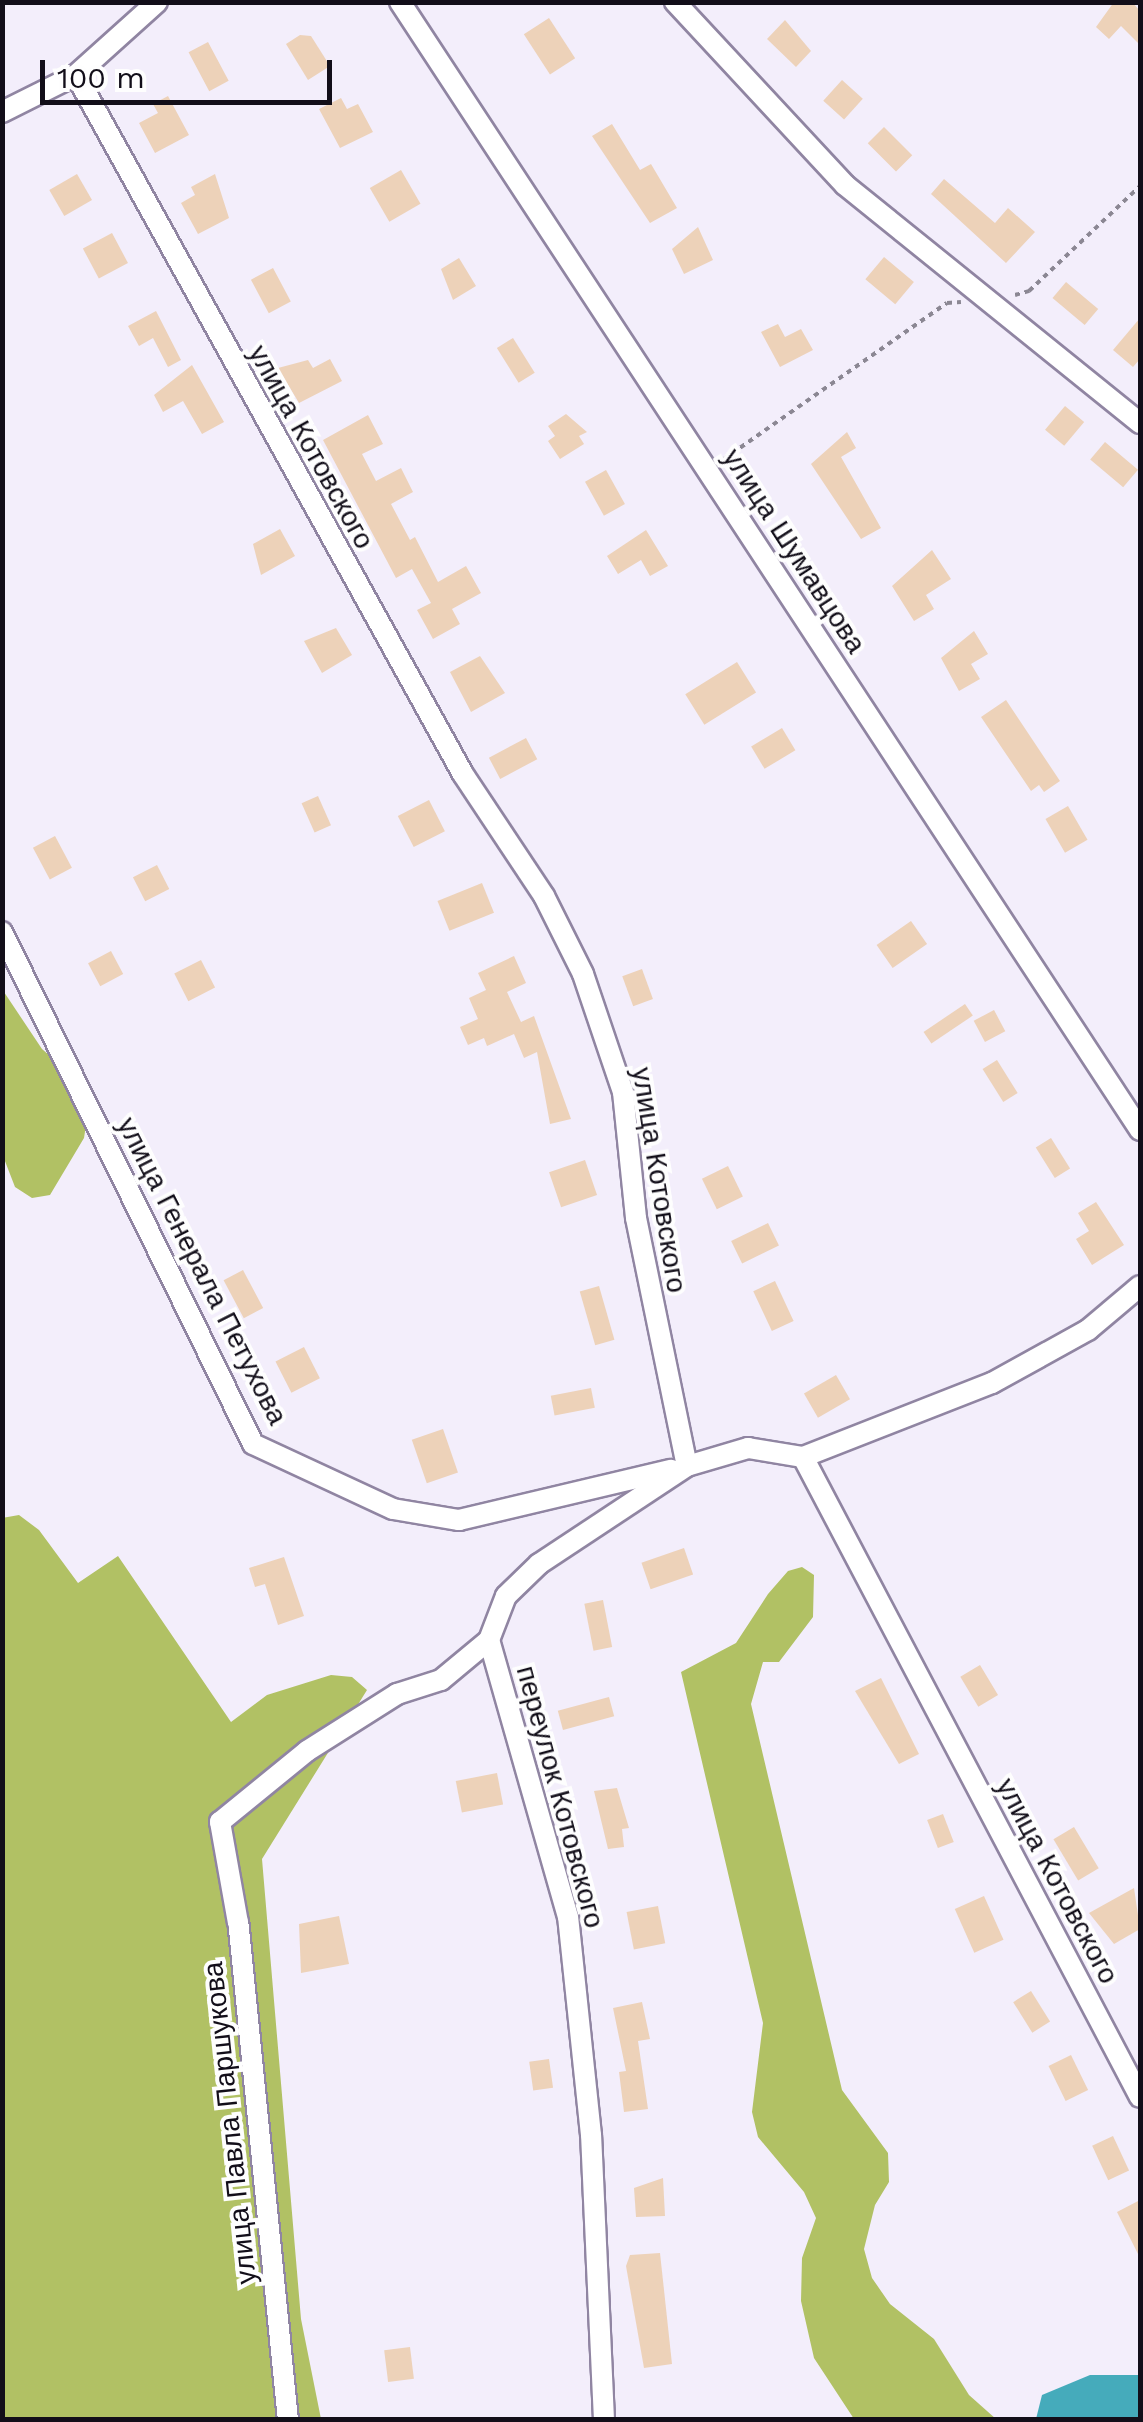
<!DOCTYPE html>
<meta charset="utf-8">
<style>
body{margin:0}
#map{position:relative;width:1143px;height:2422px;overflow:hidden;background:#f3eefb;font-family:"Work Sans",sans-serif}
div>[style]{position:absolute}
.forest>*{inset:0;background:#b1c164}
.water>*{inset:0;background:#45abbb}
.building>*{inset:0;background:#edd2b9;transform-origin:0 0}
.path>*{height:4px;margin-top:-2px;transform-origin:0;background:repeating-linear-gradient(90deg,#8b8793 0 5px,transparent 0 10px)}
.roads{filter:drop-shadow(2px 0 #9085a2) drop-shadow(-2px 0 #9085a2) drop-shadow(0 2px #9085a2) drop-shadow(0 -2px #9085a2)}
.street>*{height:20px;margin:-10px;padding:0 10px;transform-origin:10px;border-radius:10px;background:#fff}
span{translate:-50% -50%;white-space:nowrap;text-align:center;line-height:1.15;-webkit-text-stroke:8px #fefefe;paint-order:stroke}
.street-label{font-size:28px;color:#120e19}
.frame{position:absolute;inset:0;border:5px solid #120e19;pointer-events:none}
.scale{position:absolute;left:40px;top:60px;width:292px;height:45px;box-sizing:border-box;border:5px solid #120e19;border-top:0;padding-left:12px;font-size:30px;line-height:35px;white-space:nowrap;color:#120e19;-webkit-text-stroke:8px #fefefe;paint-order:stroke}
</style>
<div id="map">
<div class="forest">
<div style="clip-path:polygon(2px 989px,42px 1049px,72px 1075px,87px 1119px,84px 1138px,50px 1195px,32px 1198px,15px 1187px,3px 1156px)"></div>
<div style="clip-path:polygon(19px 1515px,39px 1530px,78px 1583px,118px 1556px,231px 1722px,267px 1695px,331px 1675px,352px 1677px,367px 1690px,262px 1859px,301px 2319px,321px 2419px,3px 2420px,2px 1518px)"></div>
<div style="clip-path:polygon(802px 1567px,814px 1575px,813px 1617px,779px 1662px,763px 1662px,751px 1704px,842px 2090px,888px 2153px,889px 2182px,875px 2205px,864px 2249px,872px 2278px,890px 2304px,934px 2339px,969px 2395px,996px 2419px,854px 2419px,814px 2358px,801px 2301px,802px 2258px,816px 2218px,804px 2192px,758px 2137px,752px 2112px,763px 2023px,681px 1672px,736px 1643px,768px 1594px,788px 1571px)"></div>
</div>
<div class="water">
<div style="clip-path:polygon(1090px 2375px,1140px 2375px,1140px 2419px,1036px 2419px,1042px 2395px)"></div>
</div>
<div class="building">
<div style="clip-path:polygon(1114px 2px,1132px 2px,1140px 11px,1140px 45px,1121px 26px,1109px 39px,1096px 27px)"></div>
<div style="left:549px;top:18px;width:48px;height:30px;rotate:57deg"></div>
<div style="clip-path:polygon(785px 20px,811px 51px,796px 67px,767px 39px)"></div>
<div style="clip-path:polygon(300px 35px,311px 36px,330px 66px,308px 80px,286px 44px)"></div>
<div style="left:208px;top:42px;width:44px;height:22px;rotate:62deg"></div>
<div style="left:842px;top:80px;width:28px;height:28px;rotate:42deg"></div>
<div style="clip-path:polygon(168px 96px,189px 135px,155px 153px,139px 123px,158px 113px,153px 104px)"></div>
<div style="clip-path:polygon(341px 98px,347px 109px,358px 104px,373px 132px,340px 148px,319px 109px)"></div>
<div style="clip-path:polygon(612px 124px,640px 170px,651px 164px,677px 208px,650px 223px,592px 136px)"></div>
<div style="left:884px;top:127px;width:40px;height:23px;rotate:45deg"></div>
<div style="left:401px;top:170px;width:39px;height:36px;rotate:60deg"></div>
<div style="left:77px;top:174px;width:30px;height:32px;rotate:60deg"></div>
<div style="clip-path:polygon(215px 174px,229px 218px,198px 234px,181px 203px,195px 195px,191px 187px)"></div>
<div style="clip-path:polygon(944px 179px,995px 223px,1008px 208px,1035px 232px,1006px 263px,931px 194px)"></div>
<div style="clip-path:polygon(698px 227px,713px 260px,684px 274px,672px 249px)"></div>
<div style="left:112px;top:233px;width:34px;height:33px;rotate:62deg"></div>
<div style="left:884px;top:257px;width:39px;height:29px;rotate:40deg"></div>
<div style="clip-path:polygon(459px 258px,476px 286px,453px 300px,441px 269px)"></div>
<div style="left:273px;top:268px;width:38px;height:25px;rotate:62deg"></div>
<div style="left:1066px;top:282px;width:42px;height:21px;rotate:40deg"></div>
<div style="clip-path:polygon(156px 311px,181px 360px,168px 367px,153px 338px,139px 346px,128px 326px)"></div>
<div style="clip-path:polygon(1140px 318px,1140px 359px,1133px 367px,1113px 350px)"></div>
<div style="clip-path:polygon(778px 324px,785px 337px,801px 329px,813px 350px,780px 367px,761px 332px)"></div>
<div style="left:513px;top:338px;width:41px;height:19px;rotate:58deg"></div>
<div style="clip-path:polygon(330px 359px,342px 381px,299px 403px,278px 368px,308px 360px,313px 368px)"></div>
<div style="clip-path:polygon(192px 365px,224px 422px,202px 434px,183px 401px,163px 412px,154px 395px)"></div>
<div style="left:1065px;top:406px;width:25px;height:31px;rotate:40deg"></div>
<div style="clip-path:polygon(566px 414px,587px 432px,579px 436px,584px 444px,560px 459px,548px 441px,555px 436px,548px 426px)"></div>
<div style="clip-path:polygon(368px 415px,383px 444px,362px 454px,376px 481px,401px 468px,413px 492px,391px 504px,410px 540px,415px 537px,438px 582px,466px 566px,481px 593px,452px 609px,460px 624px,433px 639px,417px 610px,431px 603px,412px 569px,396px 578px,323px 440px)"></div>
<div style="clip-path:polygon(847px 432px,856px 448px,841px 457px,881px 528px,861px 539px,811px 464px)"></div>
<div style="left:1105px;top:442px;width:43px;height:23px;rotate:40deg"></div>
<div style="left:606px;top:470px;width:39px;height:24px;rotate:61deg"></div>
<div style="clip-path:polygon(280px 529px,295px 556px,261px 575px,253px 544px)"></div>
<div style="clip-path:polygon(646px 530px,668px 566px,650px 576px,641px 560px,618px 574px,607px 556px)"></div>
<div style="clip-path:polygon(932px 550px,951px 579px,926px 595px,934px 609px,914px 621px,892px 586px)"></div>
<div style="clip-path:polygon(336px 628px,352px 655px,322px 673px,304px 641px)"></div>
<div style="clip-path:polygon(974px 631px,988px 654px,971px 664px,980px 679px,959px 691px,941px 658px)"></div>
<div style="clip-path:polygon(480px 656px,505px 693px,471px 712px,450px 672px)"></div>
<div style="left:737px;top:662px;width:36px;height:61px;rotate:58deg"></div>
<div style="clip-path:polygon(1006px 700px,1060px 781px,1044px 792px,1039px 785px,1031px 791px,981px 717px)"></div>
<div style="left:782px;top:728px;width:26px;height:36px;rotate:59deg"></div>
<div style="left:526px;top:738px;width:24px;height:42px;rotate:62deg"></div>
<div style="left:318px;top:796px;width:32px;height:18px;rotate:66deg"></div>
<div style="left:429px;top:800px;width:35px;height:35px;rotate:63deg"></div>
<div style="left:1068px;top:806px;width:39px;height:26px;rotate:60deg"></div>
<div style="left:55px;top:836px;width:36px;height:25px;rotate:62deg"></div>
<div style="left:157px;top:865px;width:27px;height:27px;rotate:63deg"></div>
<div style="left:482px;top:883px;width:32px;height:48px;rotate:68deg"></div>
<div style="left:911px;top:921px;width:28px;height:42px;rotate:55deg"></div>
<div style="left:111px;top:951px;width:26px;height:26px;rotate:62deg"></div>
<div style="clip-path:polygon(514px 956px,526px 983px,507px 992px,521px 1022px,534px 1016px,571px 1119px,550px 1124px,537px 1052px,524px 1058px,514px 1034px,487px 1046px,484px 1038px,468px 1045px,460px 1027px,478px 1019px,469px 998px,486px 990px,478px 973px)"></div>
<div style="left:201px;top:960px;width:31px;height:30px;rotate:63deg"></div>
<div style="left:642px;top:969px;width:32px;height:21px;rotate:70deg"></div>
<div style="left:965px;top:1004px;width:14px;height:50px;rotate:56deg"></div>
<div style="left:994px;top:1010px;width:24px;height:23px;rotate:62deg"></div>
<div style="left:997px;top:1060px;width:39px;height:17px;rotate:58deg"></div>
<div style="left:1051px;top:1138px;width:36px;height:18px;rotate:58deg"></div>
<div style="left:585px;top:1160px;width:37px;height:38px;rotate:71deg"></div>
<div style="left:728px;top:1166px;width:34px;height:29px;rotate:64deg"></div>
<div style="clip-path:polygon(1096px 1202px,1124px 1245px,1092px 1265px,1076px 1239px,1089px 1231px,1078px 1213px)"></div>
<div style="left:768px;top:1223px;width:25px;height:41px;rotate:64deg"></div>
<div style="left:243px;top:1270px;width:43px;height:22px;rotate:62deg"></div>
<div style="left:775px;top:1281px;width:44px;height:24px;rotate:65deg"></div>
<div style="left:599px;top:1286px;width:56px;height:20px;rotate:74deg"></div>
<div style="left:304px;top:1347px;width:35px;height:32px;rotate:63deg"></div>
<div style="left:836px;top:1375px;width:28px;height:37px;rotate:60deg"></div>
<div style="left:591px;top:1388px;width:20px;height:41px;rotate:79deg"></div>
<div style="left:443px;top:1429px;width:46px;height:33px;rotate:71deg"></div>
<div style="left:684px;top:1548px;width:28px;height:45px;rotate:71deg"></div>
<div style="clip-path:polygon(284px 1557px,304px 1616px,278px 1625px,265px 1584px,255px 1587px,249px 1568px)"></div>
<div style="left:603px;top:1600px;width:48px;height:19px;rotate:79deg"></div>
<div style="left:980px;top:1665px;width:35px;height:23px;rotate:59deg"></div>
<div style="clip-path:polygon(881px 1678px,919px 1754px,899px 1764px,855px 1691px)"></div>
<div style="left:609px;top:1697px;width:20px;height:53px;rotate:75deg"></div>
<div style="left:497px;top:1773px;width:32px;height:42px;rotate:79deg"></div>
<div style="clip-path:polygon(617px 1788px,629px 1828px,622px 1829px,624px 1847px,608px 1849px,594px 1791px)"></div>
<div style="left:943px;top:1814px;width:30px;height:17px;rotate:69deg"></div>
<div style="left:1074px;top:1827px;width:48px;height:24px;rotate:59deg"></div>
<div style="clip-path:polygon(1134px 1888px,1140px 1929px,1114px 1944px,1089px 1913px)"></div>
<div style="left:984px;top:1896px;width:48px;height:32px;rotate:66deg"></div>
<div style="left:658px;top:1906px;width:38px;height:32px;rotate:79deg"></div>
<div style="clip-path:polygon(339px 1916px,349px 1964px,301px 1973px,299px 1924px)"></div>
<div style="left:1031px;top:1991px;width:36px;height:21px;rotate:58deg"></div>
<div style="clip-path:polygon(642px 2002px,650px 2039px,638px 2041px,648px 2109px,624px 2112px,619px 2072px,626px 2071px,613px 2008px)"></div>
<div style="left:1071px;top:2055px;width:39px;height:25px;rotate:64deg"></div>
<div style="left:549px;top:2059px;width:29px;height:20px;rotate:82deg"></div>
<div style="left:1113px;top:2136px;width:38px;height:23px;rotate:65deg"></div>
<div style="clip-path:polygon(663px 2178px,665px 2216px,636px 2217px,634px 2188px)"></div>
<div style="clip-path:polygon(1140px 2200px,1140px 2258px,1117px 2212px)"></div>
<div style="clip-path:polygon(660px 2253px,672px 2364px,644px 2368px,626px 2266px,630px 2255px)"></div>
<div style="left:410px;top:2347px;width:32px;height:26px;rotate:83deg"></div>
</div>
<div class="path">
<div style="left:1015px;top:295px;width:15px;rotate:-16deg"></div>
<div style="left:1029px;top:291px;width:153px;rotate:-43.4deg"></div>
<div style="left:724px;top:459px;width:272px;rotate:-35deg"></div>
<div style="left:947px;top:303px;width:14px;rotate:-4deg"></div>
</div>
<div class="roads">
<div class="street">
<div style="left:400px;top:2px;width:1349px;rotate:56.73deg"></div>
<div style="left:675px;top:2px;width:250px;rotate:47.1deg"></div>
<div style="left:845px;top:185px;width:379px;rotate:38.9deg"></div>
<div style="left:76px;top:75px;width:799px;rotate:61.03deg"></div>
<div style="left:463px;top:774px;width:146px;rotate:56.4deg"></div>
<div style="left:544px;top:896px;width:87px;rotate:63.4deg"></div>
<div style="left:583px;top:974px;width:125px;rotate:71.3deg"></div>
<div style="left:623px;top:1092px;width:127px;rotate:84.1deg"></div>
<div style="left:636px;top:1218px;width:253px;rotate:78.4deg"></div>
<div style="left:687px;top:1466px;width:64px;rotate:-16.4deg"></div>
<div style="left:748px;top:1448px;width:56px;rotate:9.3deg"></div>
<div style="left:803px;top:1457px;width:723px;rotate:62.23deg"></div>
<div style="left:2px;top:112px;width:83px;rotate:-26.6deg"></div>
<div style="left:76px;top:75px;width:109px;rotate:-42deg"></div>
<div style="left:2px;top:932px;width:570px;rotate:63.88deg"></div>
<div style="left:253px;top:1444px;width:154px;rotate:24.9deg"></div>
<div style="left:393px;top:1509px;width:67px;rotate:9.5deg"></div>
<div style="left:459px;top:1520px;width:218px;rotate:-13.3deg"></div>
<div style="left:803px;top:1457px;width:203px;rotate:-21.4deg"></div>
<div style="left:992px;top:1383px;width:110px;rotate:-28.9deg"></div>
<div style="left:1088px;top:1330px;width:68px;rotate:-40.2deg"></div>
<div style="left:288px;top:2420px;width:500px;rotate:-95.7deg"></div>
<div style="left:238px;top:1923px;width:103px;rotate:-100.1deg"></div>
<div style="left:220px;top:1822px;width:112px;rotate:-39.2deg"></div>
<div style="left:307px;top:1751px;width:107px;rotate:-32.3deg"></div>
<div style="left:397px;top:1694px;width:46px;rotate:-17.7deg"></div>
<div style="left:441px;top:1680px;width:62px;rotate:-39.8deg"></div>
<div style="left:604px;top:2420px;width:285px;rotate:-92.6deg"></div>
<div style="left:591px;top:2135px;width:219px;rotate:-96deg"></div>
<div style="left:568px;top:1917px;width:288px;rotate:-105.9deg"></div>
<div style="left:489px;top:1640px;width:47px;rotate:-68.9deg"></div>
<div style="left:506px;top:1596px;width:46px;rotate:-44.1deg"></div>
<div style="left:539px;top:1564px;width:178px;rotate:-33.5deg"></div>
</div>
</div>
<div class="street-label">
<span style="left:311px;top:447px;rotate:61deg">улица Котовского</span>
<span style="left:794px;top:551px;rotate:57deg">улица Шумавцова</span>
<span style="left:659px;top:1180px;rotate:81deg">улица Котовского</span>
<span style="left:202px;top:1271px;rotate:63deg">улица Генерала Петухова</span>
<span style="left:560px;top:1797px;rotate:75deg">переулок Котовского</span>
<span style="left:1057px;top:1881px;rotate:62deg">улица Котовского</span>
<span style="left:230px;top:2123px;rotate:-96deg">улица Павла Паршукова</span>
</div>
<div class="frame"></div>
<div class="scale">100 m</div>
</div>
